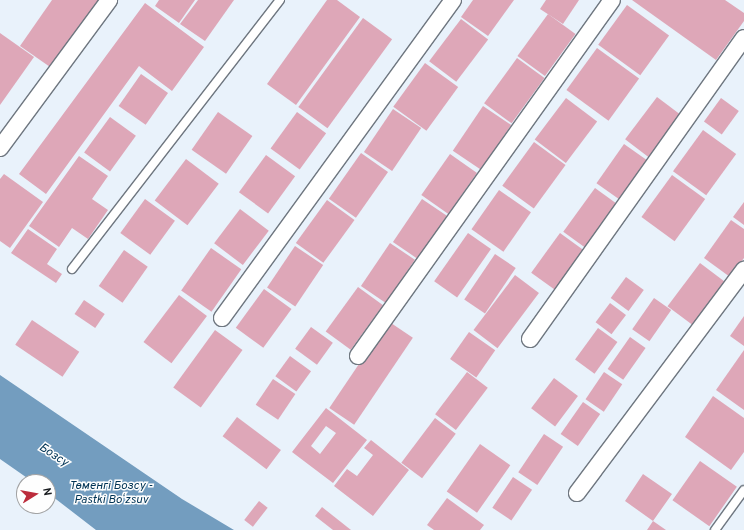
<!DOCTYPE html>
<meta charset="utf-8">
<style>
body{margin:0}
#map{position:relative;width:744px;height:530px;overflow:hidden;background:#e9f2fb;font-family:Overpass,sans-serif}
div>[style]{position:absolute}
.water>*{inset:0;background:#739dbf}
.building>*{inset:0;background:#dea7b8;transform-origin:0 0}
.roads{filter:drop-shadow(1px 0 #6f7780) drop-shadow(-1px 0 #6f7780) drop-shadow(0 1px #6f7780) drop-shadow(0 -1px #6f7780)}
.service>*{height:8px;margin:-4px;padding:0 4px;transform-origin:4px;border-radius:4px;background:#fff}
.minor>*{height:16px;margin:-8px;padding:0 8px;transform-origin:8px;border-radius:8px;background:#fff}
span{translate:-50% -50%;white-space:nowrap;text-align:center;line-height:1.15;-webkit-text-stroke:3px #fefefe;paint-order:stroke}
.water-label{font-size:12px;color:#003455;font-style:italic}
.north{position:absolute;left:16px;top:474px;width:40px;height:40px;box-sizing:border-box;background:#fefefe;border:1px solid #a2a3a4;border-radius:50%;rotate:79deg;font-size:11px;font-weight:700;line-height:16px;text-align:center;color:#171a1e}
.north::after{content:'';display:block;margin:auto;width:14px;height:18px;background:#bc2c3c;clip-path:polygon(50% 0,100% 100%,50% 72%,0 100%)}
</style>
<div id="map">
<div class="water">
<div style="clip-path:polygon(0 375px,182px 499px,234px 530px,96px 530px,48px 493px,48px 482px,33px 482px,0 459px)"></div>
</div>
<div class="building">
<div style="clip-path:polygon(52px 0,102px 0,53px 69px,20px 46px)"></div>
<div style="clip-path:polygon(159px 0,195px 0,179px 23px,155px 6px)"></div>
<div style="clip-path:polygon(198px 0,234px 0,205px 41px,180px 24px)"></div>
<div style="clip-path:polygon(327px 0,337px 0,360px 17px,296px 105px,267px 84px)"></div>
<div style="clip-path:polygon(473px 0,514px 0,488px 36px,461px 17px)"></div>
<div style="clip-path:polygon(546px 0,579px 0,563px 24px,540px 9px)"></div>
<div style="clip-path:polygon(632px 0,725px 0,744px 13px,744px 21px,716px 60px)"></div>
<div style="clip-path:polygon(145px 3px,204px 47px,172px 91px,139px 66px,46px 194px,19px 174px)"></div>
<div style="left:627px;top:5px;width:52px;height:49px;rotate:36deg"></div>
<div style="left:548px;top:14px;width:34px;height:52px;rotate:36deg"></div>
<div style="left:363px;top:18px;width:36px;height:110px;rotate:36deg"></div>
<div style="left:461px;top:19px;width:34px;height:53px;rotate:37deg"></div>
<div style="clip-path:polygon(0 33px,34px 57px,0 105px)"></div>
<div style="left:597px;top:48px;width:52px;height:52px;rotate:36deg"></div>
<div style="left:517px;top:58px;width:34px;height:56px;rotate:36deg"></div>
<div style="left:425px;top:63px;width:41px;height:54px;rotate:36deg"></div>
<div style="left:141px;top:74px;width:33px;height:39px;rotate:35deg"></div>
<div style="left:657px;top:97px;width:30px;height:53px;rotate:37deg"></div>
<div style="left:566px;top:98px;width:39px;height:52px;rotate:37deg"></div>
<div style="left:721px;top:98px;width:22px;height:29px;rotate:36deg"></div>
<div style="left:483px;top:106px;width:34px;height:54px;rotate:34deg"></div>
<div style="left:393px;top:109px;width:34px;height:52px;rotate:34deg"></div>
<div style="left:218px;top:112px;width:42px;height:46px;rotate:35deg"></div>
<div style="left:297px;top:112px;width:36px;height:45px;rotate:36deg"></div>
<div style="left:110px;top:117px;width:32px;height:44px;rotate:36deg"></div>
<div style="left:703px;top:130px;width:41px;height:51px;rotate:36deg"></div>
<div style="left:534px;top:142px;width:39px;height:54px;rotate:36deg"></div>
<div style="left:624px;top:144px;width:29px;height:48px;rotate:35deg"></div>
<div style="left:361px;top:153px;width:33px;height:56px;rotate:35deg"></div>
<div style="left:450px;top:154px;width:33px;height:50px;rotate:35deg"></div>
<div style="left:266px;top:155px;width:36px;height:46px;rotate:36deg"></div>
<div style="clip-path:polygon(79px 156px,108px 176px,92px 199px,108px 210px,88px 239px,72px 228px,59px 247px,29px 226px)"></div>
<div style="left:186px;top:159px;width:41px;height:52px;rotate:37deg"></div>
<div style="clip-path:polygon(4px 174px,43px 202px,10px 248px,0 241px,0 179px)"></div>
<div style="left:672px;top:175px;width:41px;height:52px;rotate:36deg"></div>
<div style="left:595px;top:188px;width:29px;height:54px;rotate:36deg"></div>
<div style="left:499px;top:190px;width:39px;height:48px;rotate:35deg"></div>
<div style="left:145px;top:199px;width:37px;height:42px;rotate:36deg"></div>
<div style="left:422px;top:199px;width:30px;height:52px;rotate:34deg"></div>
<div style="left:327px;top:200px;width:34px;height:53px;rotate:36deg"></div>
<div style="clip-path:polygon(744px 202px,744px 225px,733px 217px)"></div>
<div style="left:240px;top:209px;width:36px;height:43px;rotate:37deg"></div>
<div style="clip-path:polygon(731px 220px,744px 229px,744px 258px,730px 277px,704px 258px)"></div>
<div style="clip-path:polygon(28px 229px,57px 249px,47px 264px,62px 274px,56px 283px,11px 253px)"></div>
<div style="left:468px;top:233px;width:28px;height:59px;rotate:35deg"></div>
<div style="left:560px;top:233px;width:31px;height:49px;rotate:36deg"></div>
<div style="left:390px;top:243px;width:30px;height:52px;rotate:34deg"></div>
<div style="left:295px;top:246px;width:34px;height:50px;rotate:34deg"></div>
<div style="left:211px;top:248px;width:37px;height:52px;rotate:35deg"></div>
<div style="left:124px;top:250px;width:29px;height:44px;rotate:35deg"></div>
<div style="left:495px;top:254px;width:25px;height:55px;rotate:34deg"></div>
<div style="left:700px;top:263px;width:34px;height:54px;rotate:37deg"></div>
<div style="left:515px;top:275px;width:30px;height:69px;rotate:37deg"></div>
<div style="left:626px;top:277px;width:22px;height:26px;rotate:36deg"></div>
<div style="left:358px;top:287px;width:31px;height:55px;rotate:36deg"></div>
<div style="left:264px;top:289px;width:34px;height:48px;rotate:36deg"></div>
<div style="left:179px;top:295px;width:35px;height:59px;rotate:37deg"></div>
<div style="left:654px;top:298px;width:21px;height:38px;rotate:35deg"></div>
<div style="left:84px;top:300px;width:25px;height:17px;rotate:34deg"></div>
<div style="left:610px;top:303px;width:20px;height:24px;rotate:37deg"></div>
<div style="clip-path:polygon(744px 316px,744px 346px,730px 336px)"></div>
<div style="left:32px;top:320px;width:57px;height:30px;rotate:34deg"></div>
<div style="left:388px;top:321px;width:30px;height:105px;rotate:34deg"></div>
<div style="left:311px;top:327px;width:27px;height:27px;rotate:36deg"></div>
<div style="left:598px;top:328px;width:24px;height:39px;rotate:36deg"></div>
<div style="left:215px;top:330px;width:34px;height:71px;rotate:36deg"></div>
<div style="left:469px;top:332px;width:32px;height:33px;rotate:35deg"></div>
<div style="left:630px;top:337px;width:19px;height:39px;rotate:35deg"></div>
<div style="clip-path:polygon(744px 350px,744px 410px,716px 390px)"></div>
<div style="left:290px;top:356px;width:26px;height:25px;rotate:36deg"></div>
<div style="left:467px;top:372px;width:26px;height:53px;rotate:37deg"></div>
<div style="left:604px;top:372px;width:22px;height:33px;rotate:34deg"></div>
<div style="left:554px;top:378px;width:30px;height:38px;rotate:37deg"></div>
<div style="left:273px;top:379px;width:27px;height:31px;rotate:34deg"></div>
<div style="clip-path:polygon(713px 396px,744px 418px,744px 452px,731px 470px,685px 437px)"></div>
<div style="left:583px;top:402px;width:21px;height:39px;rotate:35deg"></div>
<div style="clip-path:polygon(evenodd,326px 408px,367px 440px,333px 483px,292px 452px,326px 408px,326px 426px,336px 433px,320px 454px,311px 446px,326px 426px)"></div>
<div style="left:237px;top:417px;width:55px;height:24px;rotate:37deg"></div>
<div style="left:435px;top:418px;width:26px;height:56px;rotate:37deg"></div>
<div style="left:544px;top:434px;width:23px;height:46px;rotate:34deg"></div>
<div style="clip-path:polygon(371px 440px,409px 470px,373px 516px,334px 486px,347px 469px,357px 476px,373px 455px,364px 448px)"></div>
<div style="left:480px;top:444px;width:37px;height:58px;rotate:35deg"></div>
<div style="left:700px;top:461px;width:45px;height:48px;rotate:35deg"></div>
<div style="clip-path:polygon(643px 474px,672px 494px,653px 521px,666px 530px,647px 530px,653px 521px,625px 501px)"></div>
<div style="left:513px;top:477px;width:23px;height:37px;rotate:34deg"></div>
<div style="clip-path:polygon(447px 498px,484px 525px,480px 530px,434px 530px,427px 525px)"></div>
<div style="left:259px;top:501px;width:11px;height:24px;rotate:38deg"></div>
<div style="clip-path:polygon(322px 507px,351px 530px,333px 530px,315px 516px)"></div>
</div>
<div class="roads">
<div class="service">
<div style="left:72px;top:269px;width:340px;rotate:-52.3deg"></div>
<div style="left:715px;top:530px;width:49px;rotate:-54.1deg"></div>
</div>
<div class="minor">
<div style="left:0;top:148px;width:184px;rotate:-53.6deg"></div>
<div style="left:222px;top:318px;width:393px;rotate:-54deg"></div>
<div style="left:530px;top:339px;width:369px;rotate:-54.6deg"></div>
<div style="left:358px;top:356px;width:437px;rotate:-54.5deg"></div>
<div style="left:577px;top:493px;width:279px;rotate:-53.2deg"></div>
</div>
</div>
<div class="water-label">
<span style="left:53px;top:456px;rotate:33deg">Бозсу</span>
<span style="left:111px;top:494px">Төменгі Бозсу -<br>Pastki Boʻzsuv</span>
</div>
<div class="north">N</div>
</div>
